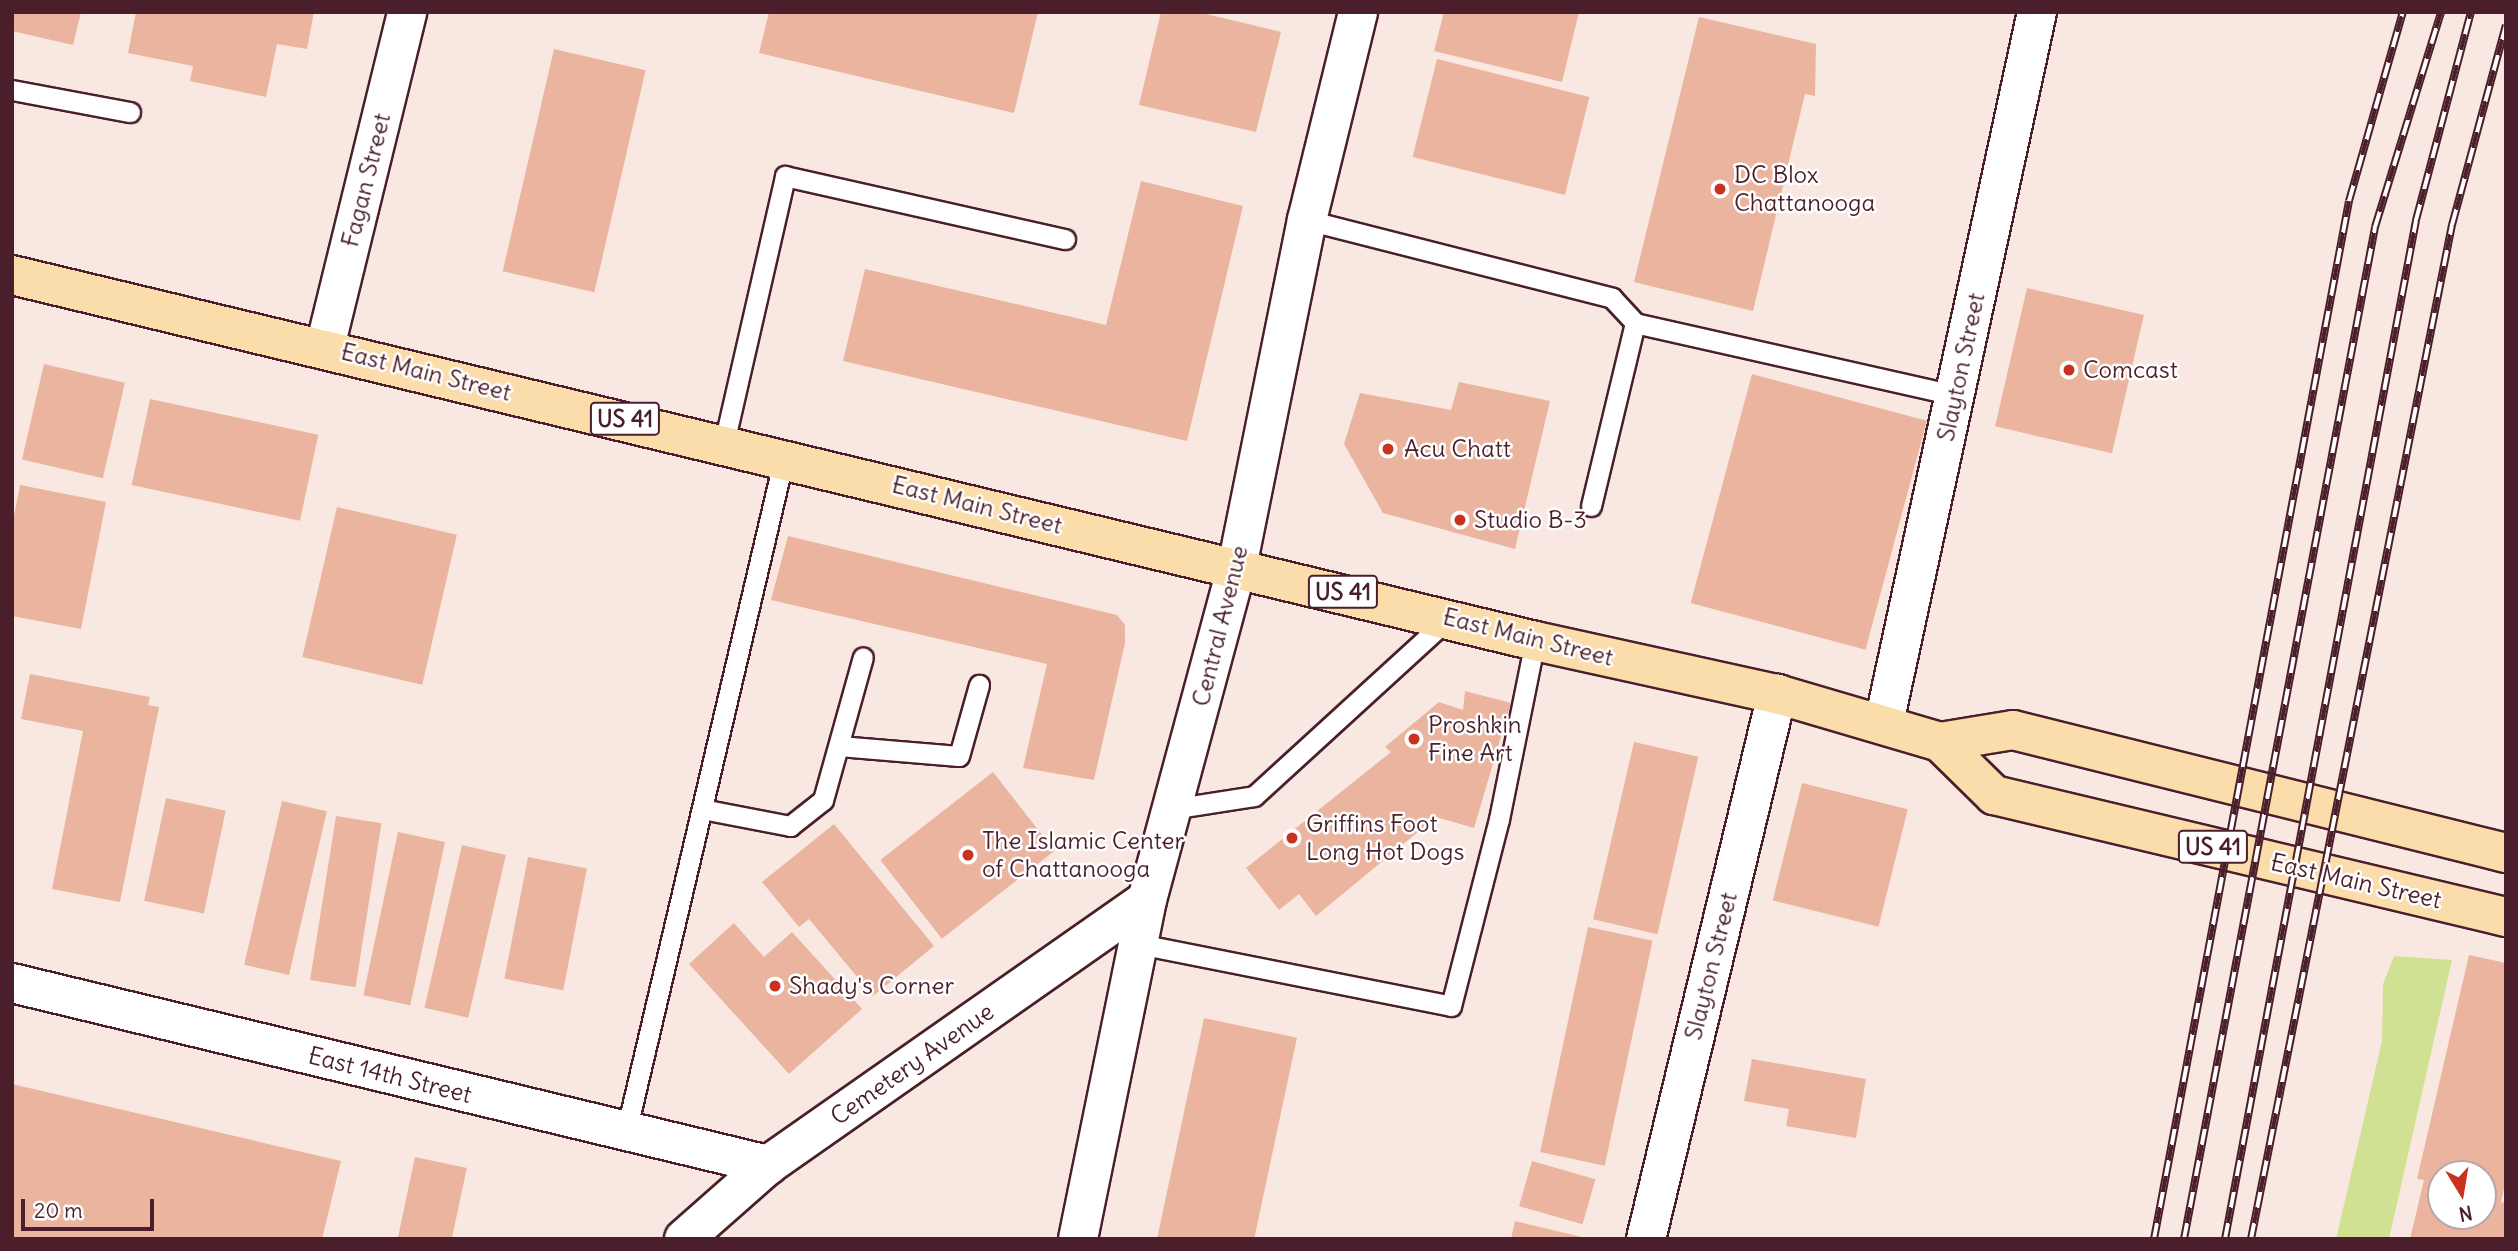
<!DOCTYPE html>
<style>
body{margin:0}
#map{position:relative;width:2518px;height:1251px;overflow:hidden;background:#f9e8e2;font-family:Delius,sans-serif}
div>[style]{position:absolute}
.green>*{inset:0;background:#d1e194}
.building>*{inset:0;background:#eab49e;transform-origin:0 0}
.roads{filter:drop-shadow(2px 0 #4a1f2b) drop-shadow(-2px 0 #4a1f2b) drop-shadow(0 2px #4a1f2b) drop-shadow(0 -2px #4a1f2b)}
.service>*{height:19px;margin:-9.5px;padding:0 9.5px;transform-origin:9.5px;border-radius:9.5px;background:#fff}
.minor>*{height:38px;margin:-19px;padding:0 19px;transform-origin:19px;border-radius:19px;background:#fff}
.secondary>*{height:38px;margin:-19px;padding:0 19px;transform-origin:19px;border-radius:19px;background:#fff}
.primary>*{height:38px;margin:-19px;padding:0 19px;transform-origin:19px;border-radius:19px;background:#fbddab}
.rail>*{height:8px;margin-top:-4px;transform-origin:0;background:repeating-linear-gradient(90deg,#fff 0 16px,#4a1f2b 0 32px);box-sizing:border-box;border-block:2px solid #4a1f2b}
.dots>*{width:19px;height:19px;translate:-50% -50%;box-sizing:border-box;border:4px solid #fff;border-radius:50%}
span{translate:-50% -50%;white-space:nowrap;text-align:center;line-height:1.15;-webkit-text-stroke:5px #fff;paint-order:stroke}
.shield-label span{padding:2px 5px;background:#fff;border:2px solid;border-radius:5px;-webkit-text-stroke-width:0}
.shield-label{font-size:23px;color:#4a1f2b;font-weight:700}
.poi-label{font-size:24px;color:#4a1f2b}
.left{translate:0 -50%;text-align:left}
.street-label{font-size:24px;color:#4a1f2b}
.frame{position:absolute;inset:0;border:14px solid #4a1f2b;pointer-events:none}
.north{position:absolute;left:2427px;top:1160px;width:70px;height:70px;box-sizing:border-box;background:#fff;border:2px solid #b7a5aa;border-radius:50%;rotate:169deg;font-size:19px;font-weight:700;line-height:28px;text-align:center;color:#4a1f2b}
.north::after{content:'';display:block;margin:auto;width:24px;height:32px;background:#c8321e;clip-path:polygon(50% 0,100% 100%,50% 72%,0 100%)}
.scale{position:absolute;left:21px;top:1199px;width:133px;height:32px;box-sizing:border-box;border:4px solid #4a1f2b;border-top:0;padding-left:9px;font-size:21px;line-height:24px;white-space:nowrap;color:#4a1f2b;-webkit-text-stroke:5px #fff;paint-order:stroke}
</style>
<div id="map">
<div class="green">
<div style="clip-path:polygon(2394px 956px,2452px 960px,2389px 1239px,2336px 1239px,2382px 1041px,2383px 984px)"></div>
</div>
<div class="building">
<div style="clip-path:polygon(12px 12px,81px 12px,73px 45px,12px 31px)"></div>
<div style="clip-path:polygon(136px 12px,314px 12px,307px 49px,277px 44px,266px 97px,190px 81px,193px 66px,128px 53px)"></div>
<div style="clip-path:polygon(769px 12px,1038px 12px,1014px 113px,759px 53px)"></div>
<div style="clip-path:polygon(1161px 12px,1198px 12px,1281px 32px,1256px 132px,1139px 105px)"></div>
<div style="clip-path:polygon(1444px 12px,1579px 12px,1562px 82px,1434px 51px)"></div>
<div style="clip-path:polygon(1699px 17px,1816px 44px,1815px 96px,1805px 94px,1753px 311px,1634px 282px)"></div>
<div style="left:554px;top:49px;width:94px;height:228px;rotate:13deg"></div>
<div style="left:1437px;top:59px;width:157px;height:101px;rotate:14deg"></div>
<div style="clip-path:polygon(1141px 181px,1243px 206px,1187px 441px,843px 361px,865px 269px,1106px 325px)"></div>
<div style="left:2027px;top:288px;width:120px;height:142px;rotate:13deg"></div>
<div style="left:44px;top:364px;width:83px;height:98px;rotate:13deg"></div>
<div style="left:1752px;top:374px;width:181px;height:237px;rotate:15deg"></div>
<div style="clip-path:polygon(1459px 382px,1550px 401px,1515px 549px,1383px 513px,1344px 444px,1360px 393px,1451px 410px)"></div>
<div style="left:150px;top:399px;width:172px;height:88px;rotate:12deg"></div>
<div style="clip-path:polygon(20px 485px,106px 502px,81px 629px,12px 616px,12px 526px)"></div>
<div style="left:337px;top:507px;width:123px;height:154px;rotate:13deg"></div>
<div style="clip-path:polygon(788px 536px,1117px 615px,1125px 625px,1125px 643px,1094px 780px,1023px 768px,1047px 664px,771px 600px)"></div>
<div style="clip-path:polygon(30px 674px,150px 697px,148px 705px,159px 707px,120px 902px,52px 889px,83px 731px,21px 719px)"></div>
<div style="clip-path:polygon(1465px 691px,1511px 703px,1474px 828px,1436px 817px,1316px 916px,1299px 894px,1279px 910px,1246px 868px,1391px 752px,1385px 747px,1439px 702px,1463px 710px)"></div>
<div style="left:1634px;top:742px;width:66px;height:182px;rotate:13deg"></div>
<div style="left:993px;top:772px;width:100px;height:143px;rotate:52deg"></div>
<div style="left:1802px;top:783px;width:109px;height:121px;rotate:14deg"></div>
<div style="left:166px;top:798px;width:61px;height:105px;rotate:12deg"></div>
<div style="left:282px;top:801px;width:46px;height:168px;rotate:13deg"></div>
<div style="left:336px;top:816px;width:46px;height:166px;rotate:9deg"></div>
<div style="clip-path:polygon(834px 824px,934px 946px,873px 996px,809px 919px,799px 927px,762px 882px)"></div>
<div style="left:398px;top:832px;width:48px;height:167px;rotate:12deg"></div>
<div style="left:462px;top:845px;width:45px;height:167px;rotate:13deg"></div>
<div style="left:528px;top:857px;width:60px;height:124px;rotate:11deg"></div>
<div style="clip-path:polygon(734px 923px,764px 957px,792px 932px,862px 1009px,789px 1074px,689px 964px)"></div>
<div style="left:1588px;top:927px;width:66px;height:230px;rotate:12deg"></div>
<div style="clip-path:polygon(evenodd,2469px 955px,2506px 963px,2506px 1180px,2501px 1202px,2506px 1203px,2506px 1239px,2410px 1239px,2424px 1180px,2417px 1179px,2469px 955px,2441px 1174px,2483px 1174px,2483px 1216px,2441px 1216px,2441px 1174px)"></div>
<div style="left:1204px;top:1018px;width:95px;height:226px;rotate:12deg"></div>
<div style="clip-path:polygon(1752px 1059px,1866px 1079px,1856px 1138px,1786px 1126px,1789px 1109px,1744px 1101px)"></div>
<div style="clip-path:polygon(12px 1084px,341px 1161px,322px 1239px,12px 1239px)"></div>
<div style="left:415px;top:1157px;width:53px;height:84px;rotate:12deg"></div>
<div style="left:1532px;top:1161px;width:66px;height:47px;rotate:16deg"></div>
<div style="clip-path:polygon(1515px 1221px,1586px 1238px,1586px 1239px,1511px 1239px)"></div>
</div>
<div class="roads">
<div class="service">
<div style="left:12px;top:90px;width:120px;rotate:10.6deg"></div>
<div style="left:1307px;top:220px;width:315px;rotate:14.3deg"></div>
<div style="left:1612px;top:298px;width:34px;rotate:47deg"></div>
<div style="left:1635px;top:323px;width:328px;rotate:12.7deg"></div>
<div style="left:724px;top:443px;width:274px;rotate:-77.1deg"></div>
<div style="left:785px;top:176px;width:287px;rotate:12.7deg"></div>
<div style="left:1591px;top:506px;width:188px;rotate:-76.5deg"></div>
<div style="left:839px;top:746px;width:120px;rotate:4.8deg"></div>
<div style="left:959px;top:756px;width:74px;rotate:-74.3deg"></div>
<div style="left:702px;top:809px;width:90px;rotate:10.9deg"></div>
<div style="left:790px;top:826px;width:42px;rotate:-38.2deg"></div>
<div style="left:823px;top:800px;width:148px;rotate:-74.4deg"></div>
<div style="left:1172px;top:809px;width:83px;rotate:-9deg"></div>
<div style="left:1254px;top:796px;width:264px;rotate:-42.4deg"></div>
<div style="left:1139px;top:944px;width:318px;rotate:11.2deg"></div>
<div style="left:1451px;top:1006px;width:193px;rotate:-75.6deg"></div>
<div style="left:1499px;top:819px;width:182px;rotate:-78.6deg"></div>
<div style="left:626px;top:1132px;width:692px;rotate:-76.81deg"></div>
</div>
<div class="minor">
<div style="left:325px;top:347px;width:345px;rotate:-76.2deg"></div>
<div style="left:1884px;top:723px;width:727px;rotate:-77.86deg"></div>
<div style="left:12px;top:983px;width:778px;rotate:13.54deg"></div>
<div style="left:684px;top:1239px;width:112px;rotate:-41.4deg"></div>
<div style="left:768px;top:1165px;width:462px;rotate:-35deg"></div>
<div style="left:1646px;top:1239px;width:561px;rotate:-76.48deg"></div>
</div>
<div class="secondary">
<div style="left:1078px;top:1239px;width:346px;rotate:-78.5deg"></div>
<div style="left:1147px;top:900px;width:345px;rotate:-74.9deg"></div>
<div style="left:1237px;top:567px;width:354px;rotate:-78.6deg"></div>
<div style="left:1307px;top:220px;width:214px;rotate:-76.2deg"></div>
</div>
<div class="primary">
<div style="left:12px;top:275px;width:1566px;rotate:13.51deg"></div>
<div style="left:1535px;top:641px;width:248px;rotate:12.4deg"></div>
<div style="left:1777px;top:694px;width:170px;rotate:16.4deg"></div>
<div style="left:1940px;top:742px;width:76px;rotate:44.5deg"></div>
<div style="left:1994px;top:795px;width:526px;rotate:13.4deg"></div>
<div style="left:1940px;top:742px;width:74px;rotate:-9.3deg"></div>
<div style="left:2013px;top:730px;width:508px;rotate:14.01deg"></div>
</div>
</div>
<div class="rail">
<div style="left:2154px;top:1239px;width:1056px;rotate:-79.36deg"></div>
<div style="left:2349px;top:201px;width:197px;rotate:-74.1deg"></div>
<div style="left:2184px;top:1239px;width:1030px;rotate:-79.31deg"></div>
<div style="left:2375px;top:227px;width:225px;rotate:-72.9deg"></div>
<div style="left:2225px;top:1239px;width:1037px;rotate:-79.38deg"></div>
<div style="left:2416px;top:220px;width:215px;rotate:-75.2deg"></div>
<div style="left:2251px;top:1239px;width:1034px;rotate:-78.79deg"></div>
<div style="left:2452px;top:225px;width:207px;rotate:-74.9deg"></div>
</div>
<div class="dots">
<div style="left:1720px;top:189px;background:#c8321e"></div>
<div style="left:2069px;top:370px;background:#c8321e"></div>
<div style="left:1388px;top:449px;background:#c8321e"></div>
<div style="left:1460px;top:520px;background:#c8321e"></div>
<div style="left:1414px;top:739px;background:#c8321e"></div>
<div style="left:1292px;top:838px;background:#c8321e"></div>
<div style="left:968px;top:855px;background:#c8321e"></div>
<div style="left:775px;top:986px;background:#c8321e"></div>
</div>
<div class="shield-label">
<span style="left:625px;top:419px">US 41</span>
<span style="left:1343px;top:592px">US 41</span>
<span style="left:2213px;top:847px">US 41</span>
</div>
<div class="poi-label">
<span class="left" style="left:1734px;top:189px">DC Blox<br>Chattanooga</span>
<span class="left" style="left:2083px;top:370px">Comcast</span>
<span class="left" style="left:1404px;top:449px">Acu Chatt</span>
<span class="left" style="left:1474px;top:520px">Studio B-3</span>
<span class="left" style="left:1428px;top:739px">Proshkin<br>Fine Art</span>
<span class="left" style="left:1306px;top:838px">Griffins Foot<br>Long Hot Dogs</span>
<span class="left" style="left:982px;top:855px">The Islamic Center<br>of Chattanooga</span>
<span class="left" style="left:789px;top:986px">Shady's Corner</span>
</div>
<div class="street-label">
<span style="left:366px;top:180px;rotate:-76deg">Fagan Street</span>
<span style="left:1961px;top:367px;rotate:-78deg">Slayton Street</span>
<span style="left:426px;top:372px;rotate:14deg">East Main Street</span>
<span style="left:977px;top:505px;rotate:14deg">East Main Street</span>
<span style="left:1220px;top:626px;rotate:-76deg">Central Avenue</span>
<span style="left:1528px;top:637px;rotate:14deg">East Main Street</span>
<span style="left:2356px;top:881px;rotate:13deg">East Main Street</span>
<span style="left:1711px;top:966px;rotate:-76deg">Slayton Street</span>
<span style="left:912px;top:1064px;rotate:-35deg">Cemetery Avenue</span>
<span style="left:390px;top:1075px;rotate:14deg">East 14th Street</span>
</div>
<div class="frame"></div>
<div class="north">N</div>
<div class="scale">20 m</div>
</div>
